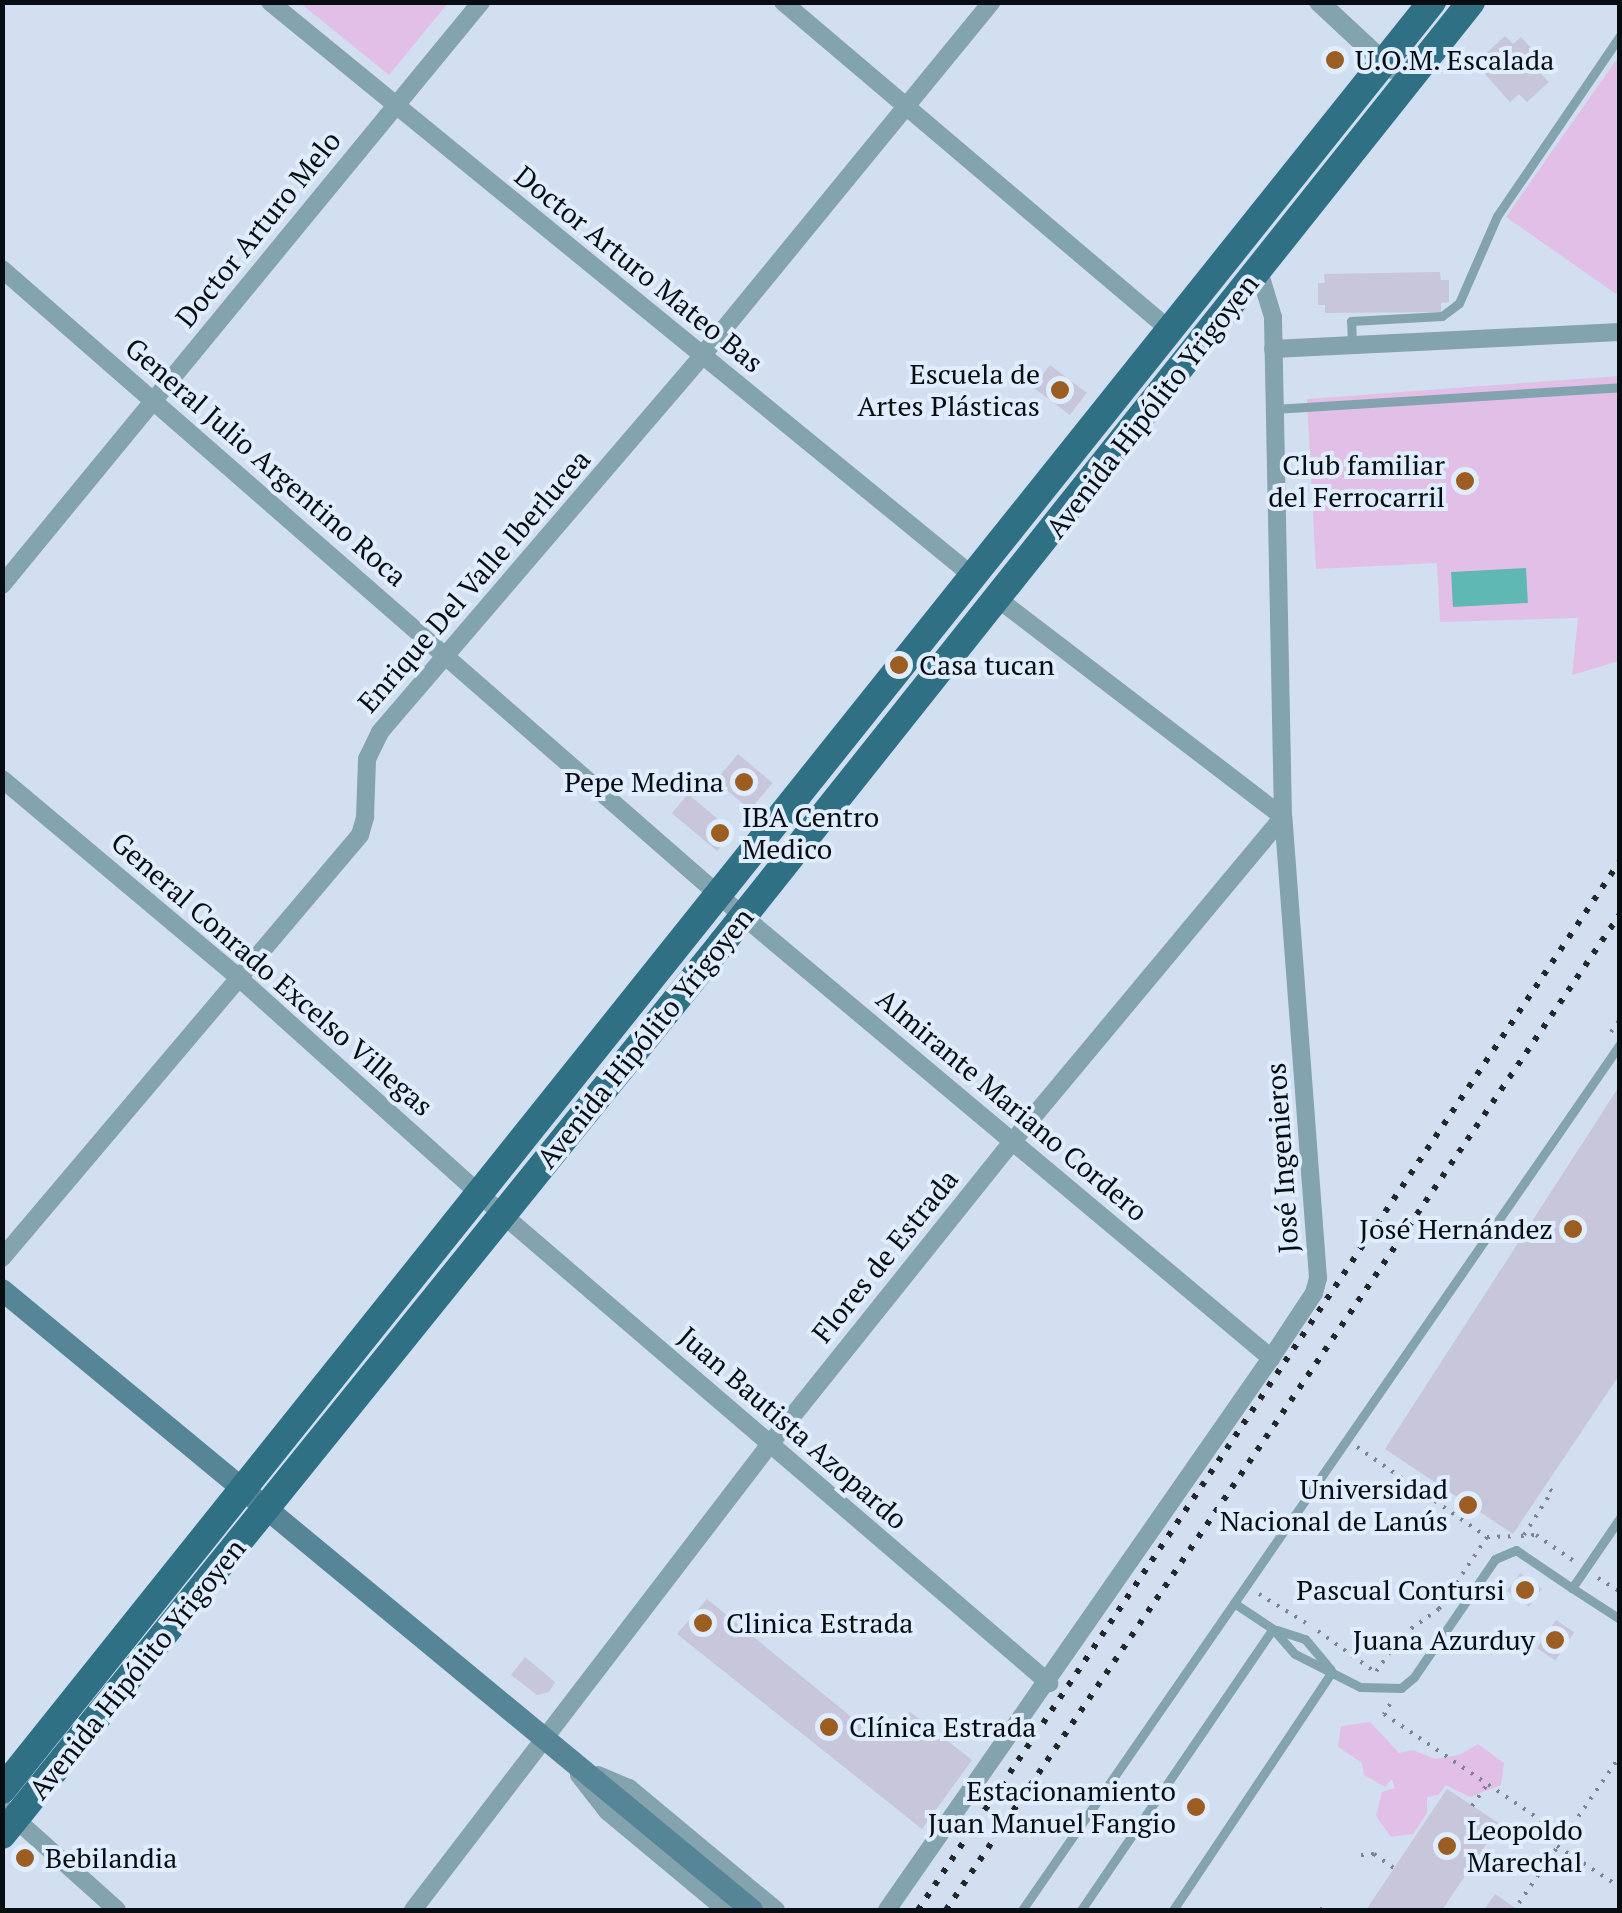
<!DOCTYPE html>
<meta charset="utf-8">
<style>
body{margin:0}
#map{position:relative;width:1622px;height:1913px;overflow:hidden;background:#d2dff1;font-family:"PT Serif",serif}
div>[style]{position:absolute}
.green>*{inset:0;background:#e1bfe7}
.water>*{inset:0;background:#5fb8b1;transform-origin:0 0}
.building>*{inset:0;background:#c7c6da;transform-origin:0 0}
.path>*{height:4px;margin-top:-2px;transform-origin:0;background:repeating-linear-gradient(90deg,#7a8390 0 2.5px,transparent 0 10.5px)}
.service>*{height:9px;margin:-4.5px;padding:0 4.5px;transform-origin:4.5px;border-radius:4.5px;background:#83a3ae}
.minor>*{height:18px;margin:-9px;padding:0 9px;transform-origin:9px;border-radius:9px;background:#83a3ae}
.tertiary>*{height:20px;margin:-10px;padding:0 10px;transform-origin:10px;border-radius:10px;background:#83a3ae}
.secondary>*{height:22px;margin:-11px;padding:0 11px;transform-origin:11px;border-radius:11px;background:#558596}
.primary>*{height:28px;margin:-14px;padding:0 14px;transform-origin:14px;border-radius:14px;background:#2f7085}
.rail>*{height:6px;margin-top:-3px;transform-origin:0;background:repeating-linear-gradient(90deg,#21272d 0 5px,transparent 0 15px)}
.dots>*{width:28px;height:28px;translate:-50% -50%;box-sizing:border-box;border:5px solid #dfedfe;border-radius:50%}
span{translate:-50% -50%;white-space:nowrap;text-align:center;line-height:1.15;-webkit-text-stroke:8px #dfedfe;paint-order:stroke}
.poi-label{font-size:28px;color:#080d12}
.left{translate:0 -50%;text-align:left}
.right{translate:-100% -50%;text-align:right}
.street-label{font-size:28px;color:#080d12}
.frame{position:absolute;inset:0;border:5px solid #080d12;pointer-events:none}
</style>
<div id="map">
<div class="green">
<div style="clip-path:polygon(300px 3px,448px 3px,389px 75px)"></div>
<div style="clip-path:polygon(1619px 56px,1620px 289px,1616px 294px,1506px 217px)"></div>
<div style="clip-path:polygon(1619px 376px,1619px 661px,1572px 675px,1578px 618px,1440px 622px,1437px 563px,1316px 569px,1307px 399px)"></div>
<div style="clip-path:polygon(1370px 1722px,1399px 1753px,1413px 1750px,1435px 1759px,1459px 1755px,1478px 1744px,1504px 1763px,1501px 1785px,1470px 1797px,1446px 1785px,1438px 1795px,1427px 1797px,1427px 1813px,1413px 1834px,1391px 1837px,1376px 1816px,1382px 1792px,1395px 1788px,1392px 1779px,1385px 1787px,1364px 1775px,1362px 1763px,1338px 1747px,1341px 1726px)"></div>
</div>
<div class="water">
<div style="left:1526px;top:568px;width:35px;height:75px;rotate:87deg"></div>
</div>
<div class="building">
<div style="clip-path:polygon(1505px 36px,1513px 44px,1521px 37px,1548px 66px,1540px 73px,1549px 82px,1527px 102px,1519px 94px,1510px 102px,1483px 72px,1491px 65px,1483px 56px)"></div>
<div style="clip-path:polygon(1440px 272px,1441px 280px,1449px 280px,1449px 302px,1441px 303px,1441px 312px,1325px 313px,1325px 305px,1318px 305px,1318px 283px,1325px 283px,1324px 274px)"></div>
<div style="left:1050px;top:365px;width:46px;height:28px;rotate:37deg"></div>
<div style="left:738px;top:754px;width:45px;height:35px;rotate:40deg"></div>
<div style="left:688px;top:794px;width:59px;height:25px;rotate:40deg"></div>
<div style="clip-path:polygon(1620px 1085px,1620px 1374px,1513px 1534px,1385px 1449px)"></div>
<div style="left:1520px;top:1573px;width:27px;height:22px;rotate:36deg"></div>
<div style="clip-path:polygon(707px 1599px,882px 1742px,910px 1712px,972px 1760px,922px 1829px,677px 1634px)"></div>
<div style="left:1556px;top:1620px;width:22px;height:34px;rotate:34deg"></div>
<div style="clip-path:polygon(525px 1657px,555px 1682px,549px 1692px,537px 1695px,511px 1675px)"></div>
<div style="clip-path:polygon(1447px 1789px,1500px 1824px,1442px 1910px,1366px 1910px)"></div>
<div style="clip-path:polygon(1495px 1894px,1518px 1910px,1484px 1910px)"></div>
</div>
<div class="path">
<div style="left:1611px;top:1032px;width:16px;rotate:-55deg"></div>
<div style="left:1357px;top:1447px;width:158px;rotate:34.7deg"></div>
<div style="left:1487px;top:1537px;width:87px;rotate:123.7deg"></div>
<div style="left:1439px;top:1609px;width:45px;rotate:144.9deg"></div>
<div style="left:1402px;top:1635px;width:47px;rotate:125.4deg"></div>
<div style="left:1433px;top:1501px;width:17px;rotate:-54deg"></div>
<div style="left:1524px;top:1535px;width:52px;rotate:-57.5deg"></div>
<div style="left:1552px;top:1491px;width:9px;rotate:-144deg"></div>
<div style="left:1521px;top:1536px;width:15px;rotate:-4deg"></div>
<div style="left:1536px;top:1535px;width:46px;rotate:34.4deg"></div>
<div style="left:1487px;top:1537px;width:25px;rotate:-2deg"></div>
<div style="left:1598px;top:1578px;width:26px;rotate:32deg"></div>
<div style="left:1259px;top:1594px;width:55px;rotate:31.7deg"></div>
<div style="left:1318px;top:1631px;width:70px;rotate:35.7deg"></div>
<div style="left:1390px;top:1704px;width:12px;rotate:121deg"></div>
<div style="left:1384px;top:1714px;width:217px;rotate:34.1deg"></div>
<div style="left:1472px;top:1806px;width:28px;rotate:-55deg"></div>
<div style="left:1557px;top:1846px;width:75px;rotate:33.1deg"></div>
<div style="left:1361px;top:1855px;width:13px;rotate:-4deg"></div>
<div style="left:1374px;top:1854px;width:24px;rotate:35deg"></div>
<div style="left:1519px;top:1903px;width:178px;rotate:-55.5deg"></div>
<div style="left:1321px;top:1910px;width:9px;rotate:-54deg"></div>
</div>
<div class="service">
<div style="left:1352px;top:345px;width:24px;rotate:-92deg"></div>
<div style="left:1351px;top:321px;width:91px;rotate:-3.1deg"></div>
<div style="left:1442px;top:316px;width:21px;rotate:-37deg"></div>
<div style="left:1459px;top:303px;width:95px;rotate:-66.4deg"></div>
<div style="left:1497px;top:216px;width:218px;rotate:-55.7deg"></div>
<div style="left:1274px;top:409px;width:347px;rotate:-3.6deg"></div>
<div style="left:1572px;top:1588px;width:57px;rotate:32.9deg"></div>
<div style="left:1234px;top:1603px;width:47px;rotate:33.7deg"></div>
<div style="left:1273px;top:1629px;width:33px;rotate:49deg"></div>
<div style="left:1295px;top:1654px;width:73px;rotate:26.9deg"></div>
<div style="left:1360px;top:1687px;width:41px;rotate:1.4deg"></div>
<div style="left:1401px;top:1688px;width:17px;rotate:-40deg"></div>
<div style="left:1414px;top:1677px;width:143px;rotate:-55.5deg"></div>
<div style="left:1495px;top:1559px;width:23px;rotate:-23deg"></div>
<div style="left:1516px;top:1550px;width:68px;rotate:34.2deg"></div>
<div style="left:1572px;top:1588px;width:85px;rotate:-55.6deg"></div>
<div style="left:1277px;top:1630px;width:29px;rotate:18deg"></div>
<div style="left:1305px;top:1639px;width:40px;rotate:50deg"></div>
<div style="left:1022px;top:1910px;width:1052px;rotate:-55.37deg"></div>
<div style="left:1081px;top:1910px;width:340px;rotate:-55.7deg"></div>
<div style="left:1173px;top:1910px;width:286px;rotate:-56.3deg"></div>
</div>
<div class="minor">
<div style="left:270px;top:2px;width:909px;rotate:39.24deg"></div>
<div style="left:783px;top:2px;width:509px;rotate:40.3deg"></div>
<div style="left:2px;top:269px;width:984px;rotate:41.13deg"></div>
<div style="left:743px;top:916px;width:689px;rotate:39.93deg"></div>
<div style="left:1273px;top:349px;width:347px;rotate:-2.8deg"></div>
<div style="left:2px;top:585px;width:755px;rotate:-50.59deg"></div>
<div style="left:998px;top:599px;width:359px;rotate:37.4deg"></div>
<div style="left:2px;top:779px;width:309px;rotate:40deg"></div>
<div style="left:239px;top:978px;width:353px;rotate:41.9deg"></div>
<div style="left:502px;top:1214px;width:721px;rotate:40.61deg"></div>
<div style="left:2px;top:1258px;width:554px;rotate:-49.76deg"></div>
<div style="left:360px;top:835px;width:19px;rotate:-74deg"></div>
<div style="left:365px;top:817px;width:58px;rotate:-88deg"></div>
<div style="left:367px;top:759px;width:30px;rotate:-64deg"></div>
<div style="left:380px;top:732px;width:494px;rotate:-49.4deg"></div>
<div style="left:701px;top:357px;width:459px;rotate:-50.7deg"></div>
<div style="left:579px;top:1775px;width:46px;rotate:52.1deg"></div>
<div style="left:607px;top:1811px;width:155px;rotate:39.8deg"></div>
<div style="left:598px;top:1775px;width:34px;rotate:23deg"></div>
<div style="left:629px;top:1788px;width:191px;rotate:39.7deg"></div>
<div style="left:2px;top:1807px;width:154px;rotate:41.8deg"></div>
<div style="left:413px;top:1910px;width:587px;rotate:-52.54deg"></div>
<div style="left:770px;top:1444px;width:388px;rotate:-51.3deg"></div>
<div style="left:1013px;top:1141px;width:422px;rotate:-50.2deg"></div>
<div style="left:887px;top:1910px;width:672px;rotate:-55.18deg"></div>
<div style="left:1271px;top:1358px;width:78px;rotate:-56.5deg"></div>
<div style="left:1314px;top:1293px;width:16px;rotate:-75deg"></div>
<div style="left:1318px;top:1278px;width:462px;rotate:-94.3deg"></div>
<div style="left:1283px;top:817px;width:500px;rotate:-91.15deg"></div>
<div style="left:1273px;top:317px;width:48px;rotate:-106.9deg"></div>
</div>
<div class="tertiary">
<div style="left:1319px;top:2px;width:98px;rotate:42.9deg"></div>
</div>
<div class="secondary">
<div style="left:2px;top:1290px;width:973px;rotate:39.58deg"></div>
</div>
<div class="primary">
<div style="left:2px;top:1790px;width:2290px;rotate:-51.35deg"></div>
<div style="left:2px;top:1835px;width:1146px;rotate:-51.09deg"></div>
<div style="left:722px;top:943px;width:1203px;rotate:-51.48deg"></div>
</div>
<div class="rail">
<div style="left:918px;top:1910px;width:1262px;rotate:-56.21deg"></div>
<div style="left:946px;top:1910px;width:1203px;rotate:-55.91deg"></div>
</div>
<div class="dots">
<div style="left:1335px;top:60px;background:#9b5d22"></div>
<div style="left:1060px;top:390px;background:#9b5d22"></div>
<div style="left:1465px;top:481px;background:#9b5d22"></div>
<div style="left:899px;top:665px;background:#9b5d22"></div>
<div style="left:744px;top:782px;background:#9b5d22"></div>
<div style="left:720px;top:833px;background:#9b5d22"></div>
<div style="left:1573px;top:1229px;background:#9b5d22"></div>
<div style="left:1468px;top:1505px;background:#9b5d22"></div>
<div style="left:1525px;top:1590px;background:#9b5d22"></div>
<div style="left:703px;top:1623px;background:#9b5d22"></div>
<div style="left:1555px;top:1640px;background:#9b5d22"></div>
<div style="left:829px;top:1727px;background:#9b5d22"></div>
<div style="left:1196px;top:1807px;background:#9b5d22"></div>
<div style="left:1447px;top:1846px;background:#9b5d22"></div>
<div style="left:25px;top:1858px;background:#9b5d22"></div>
</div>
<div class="poi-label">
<span class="left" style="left:1355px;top:60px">U.O.M. Escalada</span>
<span class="right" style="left:1040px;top:390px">Escuela de<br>Artes Plásticas</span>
<span class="right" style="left:1445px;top:481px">Club familiar<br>del Ferrocarril</span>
<span class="left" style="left:919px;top:665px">Casa tucan</span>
<span class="right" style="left:724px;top:782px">Pepe Medina</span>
<span class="left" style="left:742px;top:833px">IBA Centro<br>Medico</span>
<span class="right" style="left:1553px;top:1229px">José Hernández</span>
<span class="right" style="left:1448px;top:1505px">Universidad<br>Nacional de Lanús</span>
<span class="right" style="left:1505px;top:1590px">Pascual Contursi</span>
<span class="left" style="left:726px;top:1623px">Clinica Estrada</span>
<span class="right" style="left:1535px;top:1640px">Juana Azurduy</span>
<span class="left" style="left:849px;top:1727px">Clínica Estrada</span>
<span class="right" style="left:1176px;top:1807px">Estacionamiento<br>Juan Manuel Fangio</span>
<span class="left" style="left:1467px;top:1846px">Leopoldo<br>Marechal</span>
<span class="left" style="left:45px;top:1858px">Bebilandia</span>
</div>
<div class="street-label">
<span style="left:258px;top:229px;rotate:-51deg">Doctor Arturo Melo</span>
<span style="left:639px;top:269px;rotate:39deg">Doctor Arturo Mateo Bas</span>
<span style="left:1152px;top:406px;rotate:-52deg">Avenida Hipólito Yrigoyen</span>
<span style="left:266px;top:462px;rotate:41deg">General Julio Argentino Roca</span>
<span style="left:474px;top:581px;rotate:-49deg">Enrique Del Valle Iberlucea</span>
<span style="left:272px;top:974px;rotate:41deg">General Conrado Excelso Villegas</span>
<span style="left:645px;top:1038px;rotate:-51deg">Avenida Hipólito Yrigoyen</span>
<span style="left:1012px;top:1105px;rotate:40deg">Almirante Mariano Cordero</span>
<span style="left:1282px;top:1158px;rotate:-94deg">José Ingenieros</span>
<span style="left:885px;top:1256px;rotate:-51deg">Flores de Estrada</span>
<span style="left:793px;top:1428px;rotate:41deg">Juan Bautista Azopardo</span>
<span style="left:137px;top:1669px;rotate:-51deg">Avenida Hipólito Yrigoyen</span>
</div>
<div class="frame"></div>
</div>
